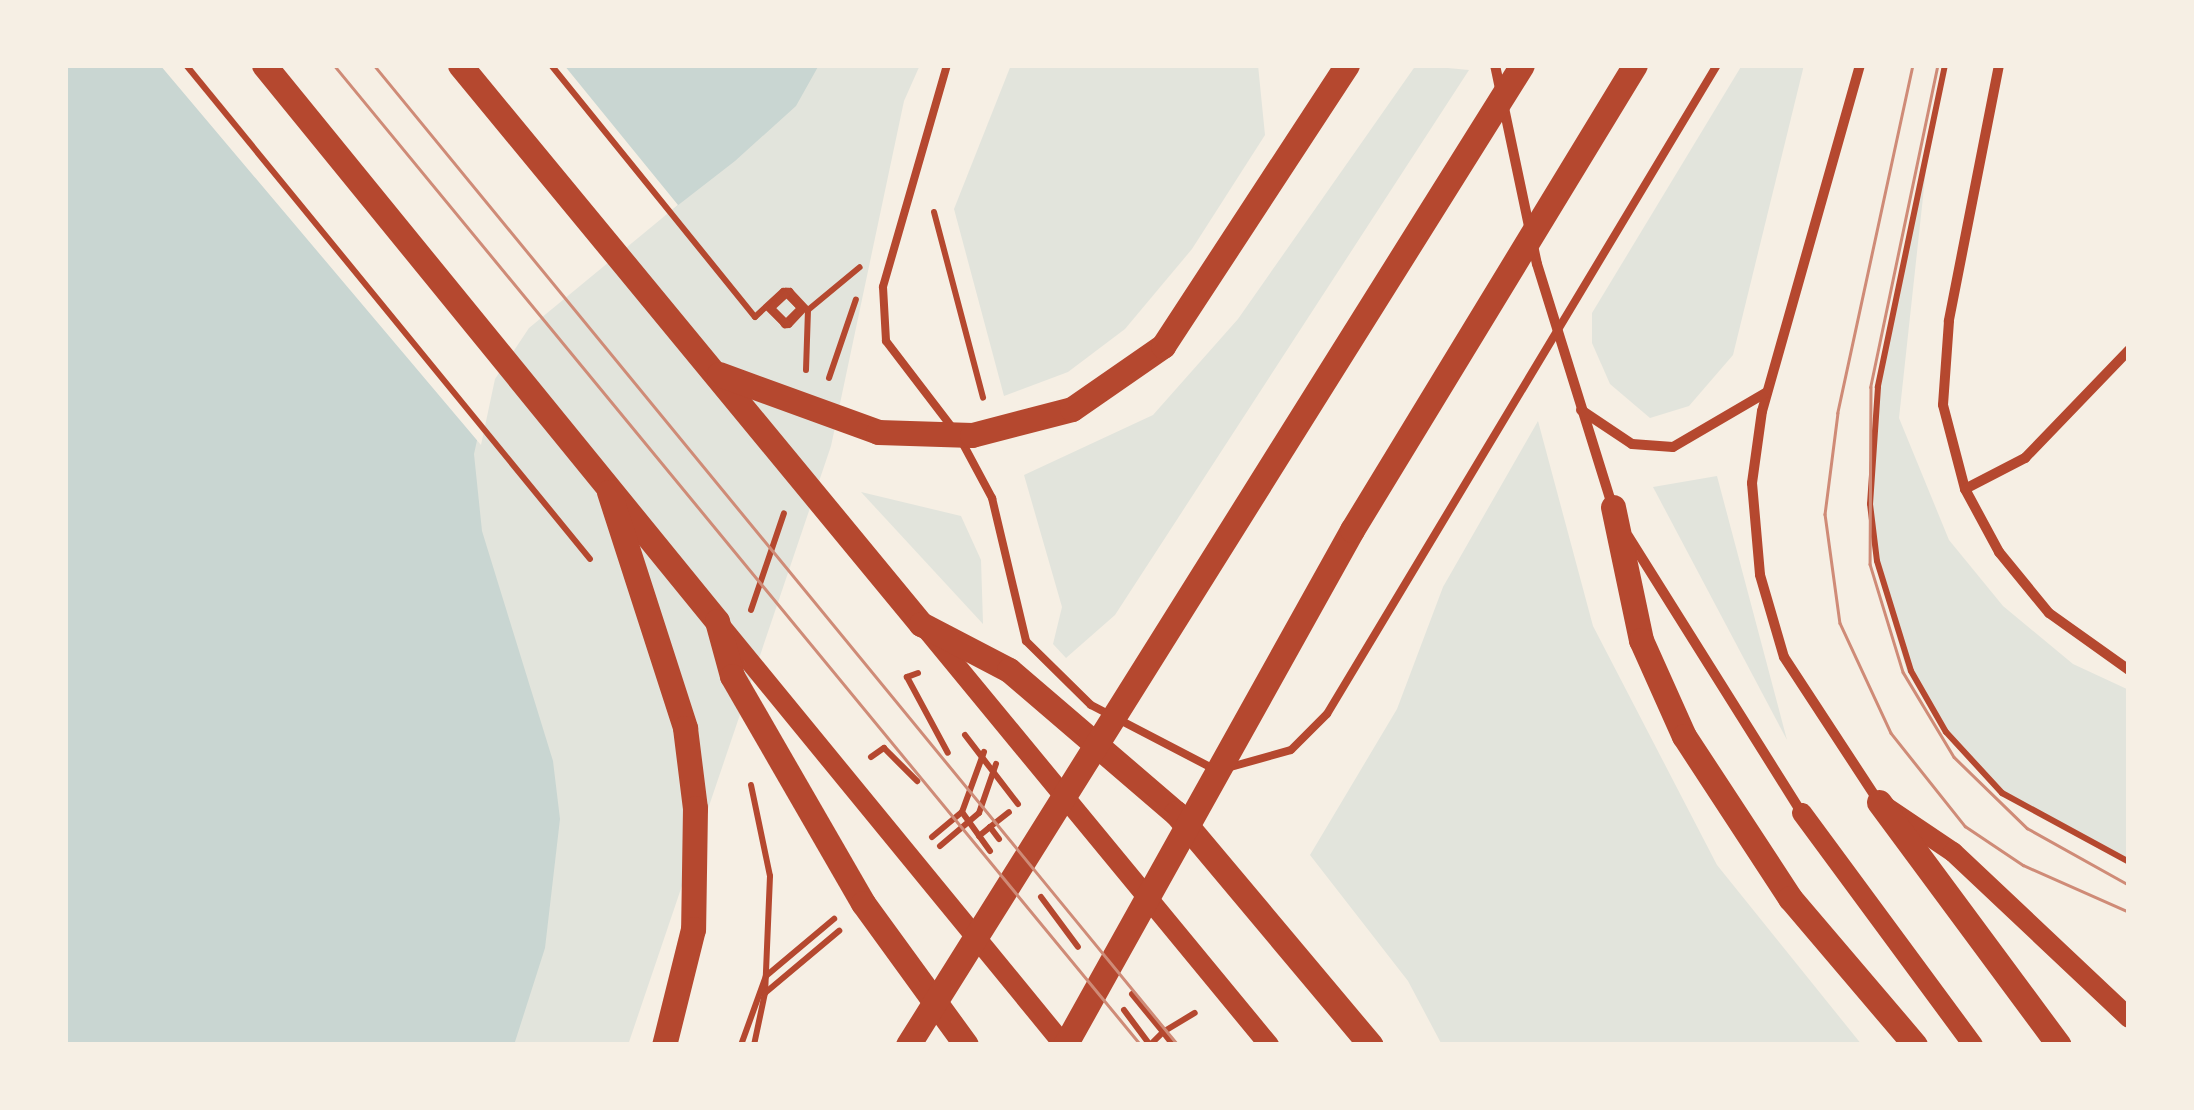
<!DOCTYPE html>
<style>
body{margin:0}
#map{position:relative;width:2194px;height:1110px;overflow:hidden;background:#f6efe4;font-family:Barlow,sans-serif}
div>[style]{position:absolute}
.green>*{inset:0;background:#e2e4dc}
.water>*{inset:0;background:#c9d6d2}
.pier>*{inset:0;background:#f6efe4}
.path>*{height:6px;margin:-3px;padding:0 3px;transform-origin:3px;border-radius:3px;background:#b5482f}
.service>*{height:8px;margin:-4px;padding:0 4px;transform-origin:4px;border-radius:4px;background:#b5482f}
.minor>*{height:10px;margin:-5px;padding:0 5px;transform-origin:5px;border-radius:5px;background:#b5482f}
.secondary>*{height:20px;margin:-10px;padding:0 10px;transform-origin:10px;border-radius:10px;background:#b5482f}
.primary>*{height:25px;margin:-12.5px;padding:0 12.5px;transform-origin:12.5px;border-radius:12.5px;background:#b5482f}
.tram>*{height:2.5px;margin:-1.25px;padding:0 1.25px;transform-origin:1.25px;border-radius:1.25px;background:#cf8b77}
span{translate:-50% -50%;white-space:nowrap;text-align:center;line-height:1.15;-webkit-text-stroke:8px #f6efe4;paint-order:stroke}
.frame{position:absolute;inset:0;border:68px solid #f6efe4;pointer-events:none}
</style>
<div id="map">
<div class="green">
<div style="clip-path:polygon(65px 65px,920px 65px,904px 101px,831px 446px,628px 1045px,65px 1045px)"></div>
<div style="clip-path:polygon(1011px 65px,1258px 65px,1265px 135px,1192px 249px,1125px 329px,1068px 372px,1004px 396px,954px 209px)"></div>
<div style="clip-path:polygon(1416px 65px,1469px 70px,1115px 615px,1066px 658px,1053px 644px,1062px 607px,1024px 475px,1153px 415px,1238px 319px)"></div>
<div style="clip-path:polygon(1742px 65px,1804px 65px,1733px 355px,1689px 406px,1650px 418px,1610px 384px,1592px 343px,1592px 313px)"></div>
<div style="clip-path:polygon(1928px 151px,1899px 418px,1949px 540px,2003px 606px,2073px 664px,2129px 690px,2129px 865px,2001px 795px,1944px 733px,1907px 671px,1875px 562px,1868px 504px,1876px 386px)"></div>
<div style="clip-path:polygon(1538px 421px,1593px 626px,1717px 865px,1862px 1045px,1442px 1045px,1408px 981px,1310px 855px,1397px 709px,1443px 587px)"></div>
<div style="clip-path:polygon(1717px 476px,1787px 740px,1653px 487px)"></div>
<div style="clip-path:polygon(861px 492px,961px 516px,981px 560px,983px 624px)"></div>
</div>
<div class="water">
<div style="clip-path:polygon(65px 65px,819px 65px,796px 106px,735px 161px,525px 324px,491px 377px,474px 454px,482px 531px,553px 761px,560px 819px,545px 948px,514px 1045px,65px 1045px)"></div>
</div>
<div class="pier">
<div style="clip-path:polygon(160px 65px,564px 65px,678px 205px,529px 328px,495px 379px,481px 445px)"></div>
</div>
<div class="path">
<div style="left:186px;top:65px;width:638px;rotate:50.72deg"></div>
<div style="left:551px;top:65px;width:324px;rotate:51deg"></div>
<div style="left:755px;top:317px;width:38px;rotate:-43deg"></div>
<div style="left:783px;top:291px;width:24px;rotate:45deg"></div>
<div style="left:800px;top:308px;width:23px;rotate:135deg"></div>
<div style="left:784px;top:324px;width:24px;rotate:-135deg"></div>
<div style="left:767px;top:307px;width:23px;rotate:-43deg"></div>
<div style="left:784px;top:291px;width:25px;rotate:47deg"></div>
<div style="left:801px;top:309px;width:23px;rotate:135deg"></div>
<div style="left:785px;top:325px;width:23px;rotate:-133deg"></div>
<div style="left:769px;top:308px;width:24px;rotate:-45deg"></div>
<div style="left:786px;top:291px;width:23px;rotate:47deg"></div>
<div style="left:802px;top:308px;width:23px;rotate:133deg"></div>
<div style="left:786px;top:325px;width:23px;rotate:-133deg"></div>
<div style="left:770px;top:308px;width:23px;rotate:-47deg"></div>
<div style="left:786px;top:291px;width:25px;rotate:43deg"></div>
<div style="left:804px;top:308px;width:24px;rotate:135deg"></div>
<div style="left:787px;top:325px;width:23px;rotate:-133deg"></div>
<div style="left:771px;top:308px;width:24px;rotate:-45deg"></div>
<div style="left:788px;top:291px;width:24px;rotate:45deg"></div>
<div style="left:805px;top:308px;width:23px;rotate:133deg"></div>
<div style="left:789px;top:325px;width:24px;rotate:-135deg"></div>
<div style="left:772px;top:308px;width:25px;rotate:-43deg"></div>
<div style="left:790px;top:291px;width:26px;rotate:47deg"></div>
<div style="left:1945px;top:65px;width:329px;rotate:101.8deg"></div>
<div style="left:1878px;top:387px;width:117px;rotate:93.9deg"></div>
<div style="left:1870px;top:504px;width:57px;rotate:83deg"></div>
<div style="left:1877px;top:561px;width:115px;rotate:72.8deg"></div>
<div style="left:1911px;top:671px;width:70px;rotate:60.2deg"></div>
<div style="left:1946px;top:732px;width:83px;rotate:47.4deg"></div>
<div style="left:2002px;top:793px;width:145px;rotate:28.5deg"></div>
<div style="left:934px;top:212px;width:192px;rotate:75.2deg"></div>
<div style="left:806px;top:370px;width:60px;rotate:-88.1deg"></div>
<div style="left:808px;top:310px;width:67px;rotate:-39.6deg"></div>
<div style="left:829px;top:378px;width:83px;rotate:-71.1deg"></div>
<div style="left:751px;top:610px;width:102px;rotate:-71.2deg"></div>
<div style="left:918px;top:673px;width:12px;rotate:160deg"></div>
<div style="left:907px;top:677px;width:86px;rotate:61.7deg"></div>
<div style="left:965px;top:735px;width:87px;rotate:52.5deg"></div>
<div style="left:871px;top:757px;width:16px;rotate:-35deg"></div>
<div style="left:884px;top:748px;width:47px;rotate:45deg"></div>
<div style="left:751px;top:785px;width:93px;rotate:78.2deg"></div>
<div style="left:770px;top:876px;width:117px;rotate:92.4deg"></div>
<div style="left:962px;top:812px;width:48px;rotate:54.3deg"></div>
<div style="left:990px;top:827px;width:24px;rotate:-38deg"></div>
<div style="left:979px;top:836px;width:14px;rotate:-39deg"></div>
<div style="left:990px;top:827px;width:15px;rotate:53deg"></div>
<div style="left:932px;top:837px;width:39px;rotate:-40deg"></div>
<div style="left:962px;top:812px;width:64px;rotate:-69.9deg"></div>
<div style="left:940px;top:846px;width:51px;rotate:-40.2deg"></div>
<div style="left:979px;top:813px;width:52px;rotate:-70.9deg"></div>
<div style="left:1041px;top:897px;width:62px;rotate:53.5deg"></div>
<div style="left:1132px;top:994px;width:49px;rotate:50.8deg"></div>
<div style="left:1163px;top:1032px;width:37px;rotate:-31deg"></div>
<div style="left:1124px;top:1010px;width:44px;rotate:53.4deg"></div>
<div style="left:1150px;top:1045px;width:18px;rotate:-45deg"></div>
<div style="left:1163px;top:1032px;width:16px;rotate:52deg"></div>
<div style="left:741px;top:1045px;width:73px;rotate:-70.1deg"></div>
<div style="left:766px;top:976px;width:89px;rotate:-40deg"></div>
<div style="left:754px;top:1045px;width:53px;rotate:-78.1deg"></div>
<div style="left:765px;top:993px;width:97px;rotate:-40deg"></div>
</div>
<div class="service">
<div style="left:947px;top:65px;width:231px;rotate:106.1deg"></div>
<div style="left:883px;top:287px;width:54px;rotate:86.8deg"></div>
<div style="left:886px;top:341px;width:107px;rotate:52.6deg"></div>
<div style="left:962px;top:442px;width:64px;rotate:61.8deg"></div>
<div style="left:992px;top:498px;width:147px;rotate:76.6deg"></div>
<div style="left:1026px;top:641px;width:91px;rotate:44.6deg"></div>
<div style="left:1091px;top:705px;width:139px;rotate:27.5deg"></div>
<div style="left:1227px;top:768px;width:66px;rotate:-15.7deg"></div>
<div style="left:1291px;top:750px;width:51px;rotate:-45deg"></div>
<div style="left:1327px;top:714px;width:757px;rotate:-59deg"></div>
</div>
<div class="minor">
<div style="left:1495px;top:65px;width:203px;rotate:78.1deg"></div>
<div style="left:1537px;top:264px;width:256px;rotate:72.7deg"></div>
<div style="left:1860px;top:65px;width:360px;rotate:105.8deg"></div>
<div style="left:1762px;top:411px;width:73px;rotate:97.9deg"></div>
<div style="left:1752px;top:483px;width:92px;rotate:85deg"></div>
<div style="left:1760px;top:575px;width:85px;rotate:73.7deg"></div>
<div style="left:1784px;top:657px;width:173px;rotate:56.8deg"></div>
<div style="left:1999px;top:65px;width:261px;rotate:101.1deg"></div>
<div style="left:1949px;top:321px;width:84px;rotate:94.1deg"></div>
<div style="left:1943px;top:405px;width:87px;rotate:75.3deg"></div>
<div style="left:1965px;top:489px;width:72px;rotate:61.6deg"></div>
<div style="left:1999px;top:552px;width:79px;rotate:50.7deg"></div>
<div style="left:2049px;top:613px;width:98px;rotate:35.5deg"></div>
<div style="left:1581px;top:410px;width:61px;rotate:33.7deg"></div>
<div style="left:1632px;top:444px;width:41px;rotate:4.2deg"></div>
<div style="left:1673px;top:447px;width:109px;rotate:-30.3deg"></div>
<div style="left:1965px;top:489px;width:68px;rotate:-27.3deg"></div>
<div style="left:2025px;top:458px;width:150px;rotate:-46.1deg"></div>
<div style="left:1628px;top:536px;width:327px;rotate:57.9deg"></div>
</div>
<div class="secondary">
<div style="left:720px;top:625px;width:543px;rotate:50.68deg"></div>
<div style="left:927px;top:630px;width:538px;rotate:50.51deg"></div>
<div style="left:1886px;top:807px;width:81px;rotate:33.9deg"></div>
<div style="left:1953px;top:852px;width:242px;rotate:43.3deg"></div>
<div style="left:1802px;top:813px;width:288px;rotate:53.6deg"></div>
</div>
<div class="primary">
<div style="left:264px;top:65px;width:717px;rotate:50.83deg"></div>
<div style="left:717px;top:621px;width:57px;rotate:74.7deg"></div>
<div style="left:732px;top:676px;width:262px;rotate:60deg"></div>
<div style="left:863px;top:903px;width:175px;rotate:54deg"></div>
<div style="left:460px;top:65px;width:725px;rotate:50.49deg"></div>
<div style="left:921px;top:624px;width:99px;rotate:27.6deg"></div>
<div style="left:1009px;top:670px;width:220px;rotate:40.6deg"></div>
<div style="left:1176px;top:813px;width:303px;rotate:50deg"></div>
<div style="left:719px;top:374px;width:169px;rotate:20deg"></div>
<div style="left:878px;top:432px;width:94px;rotate:1.8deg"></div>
<div style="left:972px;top:435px;width:103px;rotate:-14.6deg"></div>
<div style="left:1072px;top:409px;width:111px;rotate:-34.7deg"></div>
<div style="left:1163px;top:346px;width:336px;rotate:-56.8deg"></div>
<div style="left:609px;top:492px;width:248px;rotate:72.1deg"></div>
<div style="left:685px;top:728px;width:81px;rotate:82.9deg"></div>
<div style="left:695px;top:808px;width:121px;rotate:90.9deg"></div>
<div style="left:693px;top:929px;width:120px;rotate:104deg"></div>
<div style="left:1613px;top:507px;width:136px;rotate:78.1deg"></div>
<div style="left:1641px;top:640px;width:105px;rotate:65.9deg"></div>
<div style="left:1684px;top:736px;width:194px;rotate:56.8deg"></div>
<div style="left:1790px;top:898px;width:193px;rotate:49.6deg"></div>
<div style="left:1879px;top:802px;width:302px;rotate:53.5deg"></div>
<div style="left:908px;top:1045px;width:1156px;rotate:-57.93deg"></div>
<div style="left:1065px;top:1045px;width:590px;rotate:-60.87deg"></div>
<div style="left:1352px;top:530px;width:544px;rotate:-58.68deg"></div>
</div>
<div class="tram">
<div style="left:334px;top:65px;width:1270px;rotate:50.53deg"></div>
<div style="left:374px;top:65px;width:1268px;rotate:50.63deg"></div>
<div style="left:1913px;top:65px;width:356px;rotate:102.2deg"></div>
<div style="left:1838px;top:413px;width:102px;rotate:97.3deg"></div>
<div style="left:1825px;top:514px;width:110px;rotate:82.2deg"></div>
<div style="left:1840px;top:623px;width:121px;rotate:65.1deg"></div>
<div style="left:1891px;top:733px;width:119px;rotate:51.5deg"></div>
<div style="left:1965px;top:826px;width:70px;rotate:33.9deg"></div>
<div style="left:2023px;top:865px;width:116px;rotate:23.9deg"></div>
<div style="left:1938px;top:65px;width:329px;rotate:101.8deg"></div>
<div style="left:1871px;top:387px;width:177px;rotate:90.3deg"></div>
<div style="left:1870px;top:564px;width:113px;rotate:73deg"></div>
<div style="left:1903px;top:672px;width:99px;rotate:59deg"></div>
<div style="left:1954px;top:757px;width:102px;rotate:44.2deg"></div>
<div style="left:2027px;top:828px;width:117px;rotate:29.2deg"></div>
</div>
<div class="frame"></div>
</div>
